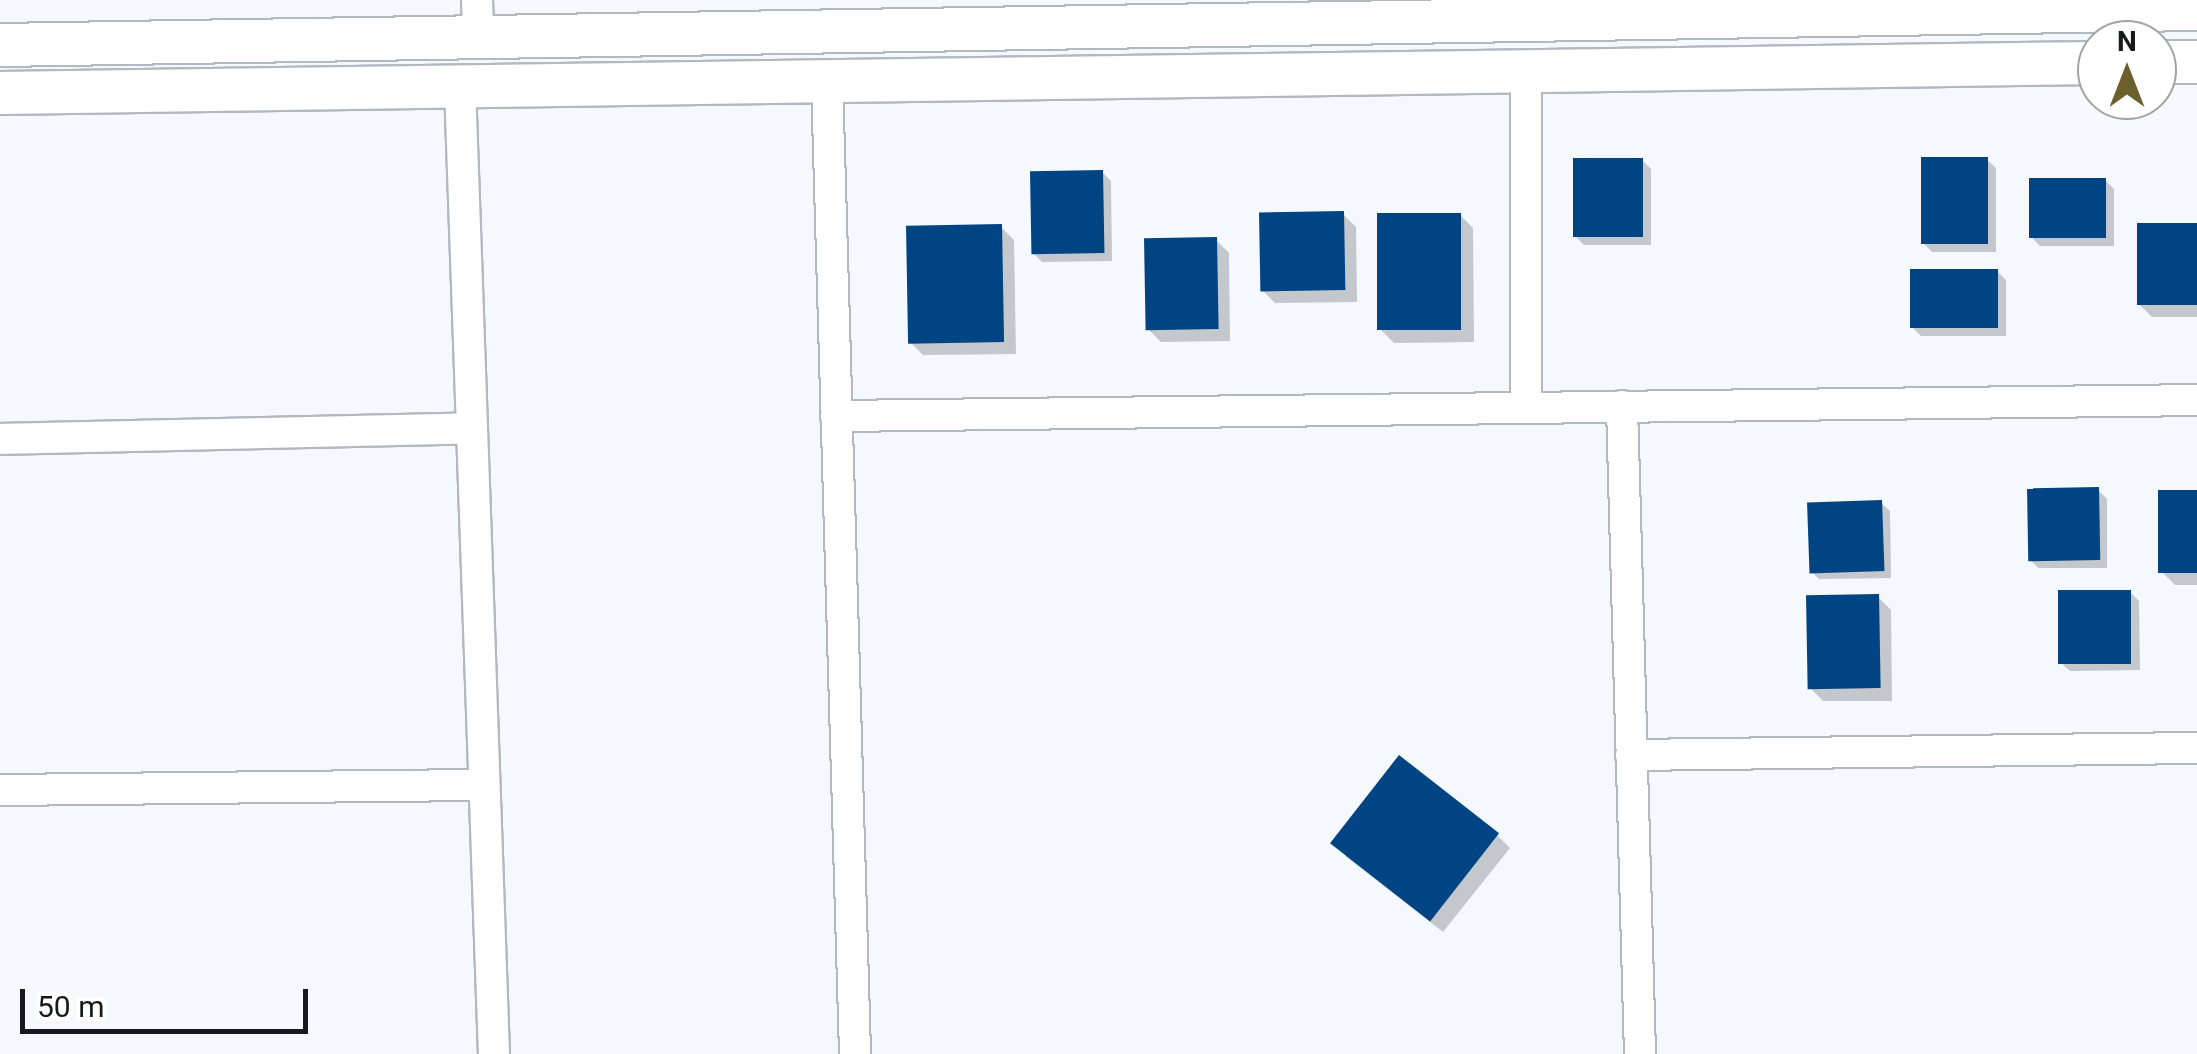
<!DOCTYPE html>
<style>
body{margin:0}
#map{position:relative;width:2197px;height:1054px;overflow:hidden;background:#f5f9fe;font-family:Roboto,sans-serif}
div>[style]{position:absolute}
.shadow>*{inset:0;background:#0003}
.building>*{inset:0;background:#004483;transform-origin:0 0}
.roads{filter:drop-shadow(2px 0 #b2b9c1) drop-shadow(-2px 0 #b2b9c1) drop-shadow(0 2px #b2b9c1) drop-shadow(0 -2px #b2b9c1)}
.street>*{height:30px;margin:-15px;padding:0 15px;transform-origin:15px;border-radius:15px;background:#fff}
.secondary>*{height:42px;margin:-21px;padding:0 21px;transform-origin:21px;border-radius:21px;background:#fff}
span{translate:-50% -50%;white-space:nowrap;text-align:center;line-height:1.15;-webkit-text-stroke:10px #fff;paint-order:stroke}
.north{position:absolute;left:2077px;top:20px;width:100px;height:100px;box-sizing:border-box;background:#fff;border:2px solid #a2a3a4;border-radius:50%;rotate:0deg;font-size:28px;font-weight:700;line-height:40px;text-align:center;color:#17191c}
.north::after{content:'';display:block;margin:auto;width:35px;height:45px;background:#6b5f2c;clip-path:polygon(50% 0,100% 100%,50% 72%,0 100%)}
.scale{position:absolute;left:20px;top:989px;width:288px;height:45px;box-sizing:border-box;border:5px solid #17191c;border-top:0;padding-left:12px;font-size:30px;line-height:35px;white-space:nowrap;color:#17191c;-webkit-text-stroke:8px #fff;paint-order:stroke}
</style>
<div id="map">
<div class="shadow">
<div style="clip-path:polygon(1642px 160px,1651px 169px,1651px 245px,1584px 245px,1575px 236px)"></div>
<div style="clip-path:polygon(1987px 160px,1996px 168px,1996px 252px,1932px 252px,1923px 243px)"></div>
<div style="clip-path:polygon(1102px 172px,1111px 181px,1112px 261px,1042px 262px,1033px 253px)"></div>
<div style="clip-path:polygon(2105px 180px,2114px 189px,2114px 246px,2040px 246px,2031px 237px)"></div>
<div style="clip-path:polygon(1343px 214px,1356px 227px,1357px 302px,1275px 303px,1262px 290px)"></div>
<div style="clip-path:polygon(1460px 215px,1473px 228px,1474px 342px,1394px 343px,1381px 330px)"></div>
<div style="clip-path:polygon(2197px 226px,2197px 317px,2152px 317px,2139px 304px)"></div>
<div style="clip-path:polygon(1001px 227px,1014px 240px,1016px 354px,923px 355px,910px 342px)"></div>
<div style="clip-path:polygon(1216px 240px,1229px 253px,1230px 341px,1161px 342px,1148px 329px)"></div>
<div style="clip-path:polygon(1997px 271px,2006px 280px,2006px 336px,1921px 336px,1912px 327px)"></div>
<div style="clip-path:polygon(2098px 490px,2107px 499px,2107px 568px,2038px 568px,2030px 560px)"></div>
<div style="clip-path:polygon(2197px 492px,2197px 585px,2175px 585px,2162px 572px)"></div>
<div style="clip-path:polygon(1881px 503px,1890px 511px,1891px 578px,1819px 579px,1810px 570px)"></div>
<div style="clip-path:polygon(2130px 592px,2139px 601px,2140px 670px,2070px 671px,2061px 663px)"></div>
<div style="clip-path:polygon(1878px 597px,1891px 610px,1892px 701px,1823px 701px,1810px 688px)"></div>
<div style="clip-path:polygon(1497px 835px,1510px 848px,1443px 932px,1345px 856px)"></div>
</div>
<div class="building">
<div style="left:1921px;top:157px;width:67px;height:87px"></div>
<div style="left:1573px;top:158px;width:70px;height:79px"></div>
<div style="left:1103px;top:170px;width:83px;height:73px;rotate:89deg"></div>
<div style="left:2029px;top:178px;width:77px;height:60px"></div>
<div style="left:1344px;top:211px;width:79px;height:85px;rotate:89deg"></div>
<div style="left:1461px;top:213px;width:117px;height:84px;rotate:90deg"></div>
<div style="left:2137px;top:223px;width:60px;height:82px"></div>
<div style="left:1002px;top:224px;width:118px;height:96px;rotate:89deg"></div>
<div style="left:1217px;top:237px;width:92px;height:73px;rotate:89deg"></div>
<div style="left:1910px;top:269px;width:88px;height:59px"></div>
<div style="left:2099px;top:487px;width:73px;height:72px;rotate:89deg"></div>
<div style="left:2158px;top:490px;width:39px;height:83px"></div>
<div style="left:1882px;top:500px;width:71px;height:75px;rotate:88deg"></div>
<div style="left:2058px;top:590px;width:73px;height:74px"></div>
<div style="left:1879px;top:594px;width:94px;height:73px;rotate:89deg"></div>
<div style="left:1399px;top:755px;width:127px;height:112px;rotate:38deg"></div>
</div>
<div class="roads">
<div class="street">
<div style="left:477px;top:0;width:37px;rotate:88deg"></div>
<div style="left:1526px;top:71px;width:336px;rotate:90deg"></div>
<div style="left:827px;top:81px;width:973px;rotate:88.35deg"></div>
<div style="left:460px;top:86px;width:969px;rotate:87.99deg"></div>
<div style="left:1622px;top:406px;width:648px;rotate:88.41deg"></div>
<div style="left:836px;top:416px;width:1361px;rotate:-0.67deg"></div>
<div style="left:0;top:439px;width:472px;rotate:-1.3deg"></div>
<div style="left:1631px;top:755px;width:566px;rotate:-0.71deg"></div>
<div style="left:0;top:790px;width:484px;rotate:-0.6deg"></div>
</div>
<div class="secondary">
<div style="left:0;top:45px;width:2197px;rotate:-0.94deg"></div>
<div style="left:2157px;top:62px;width:40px"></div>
<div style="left:0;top:93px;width:2097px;rotate:-0.82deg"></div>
</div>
</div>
<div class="north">N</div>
<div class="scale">50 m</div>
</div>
